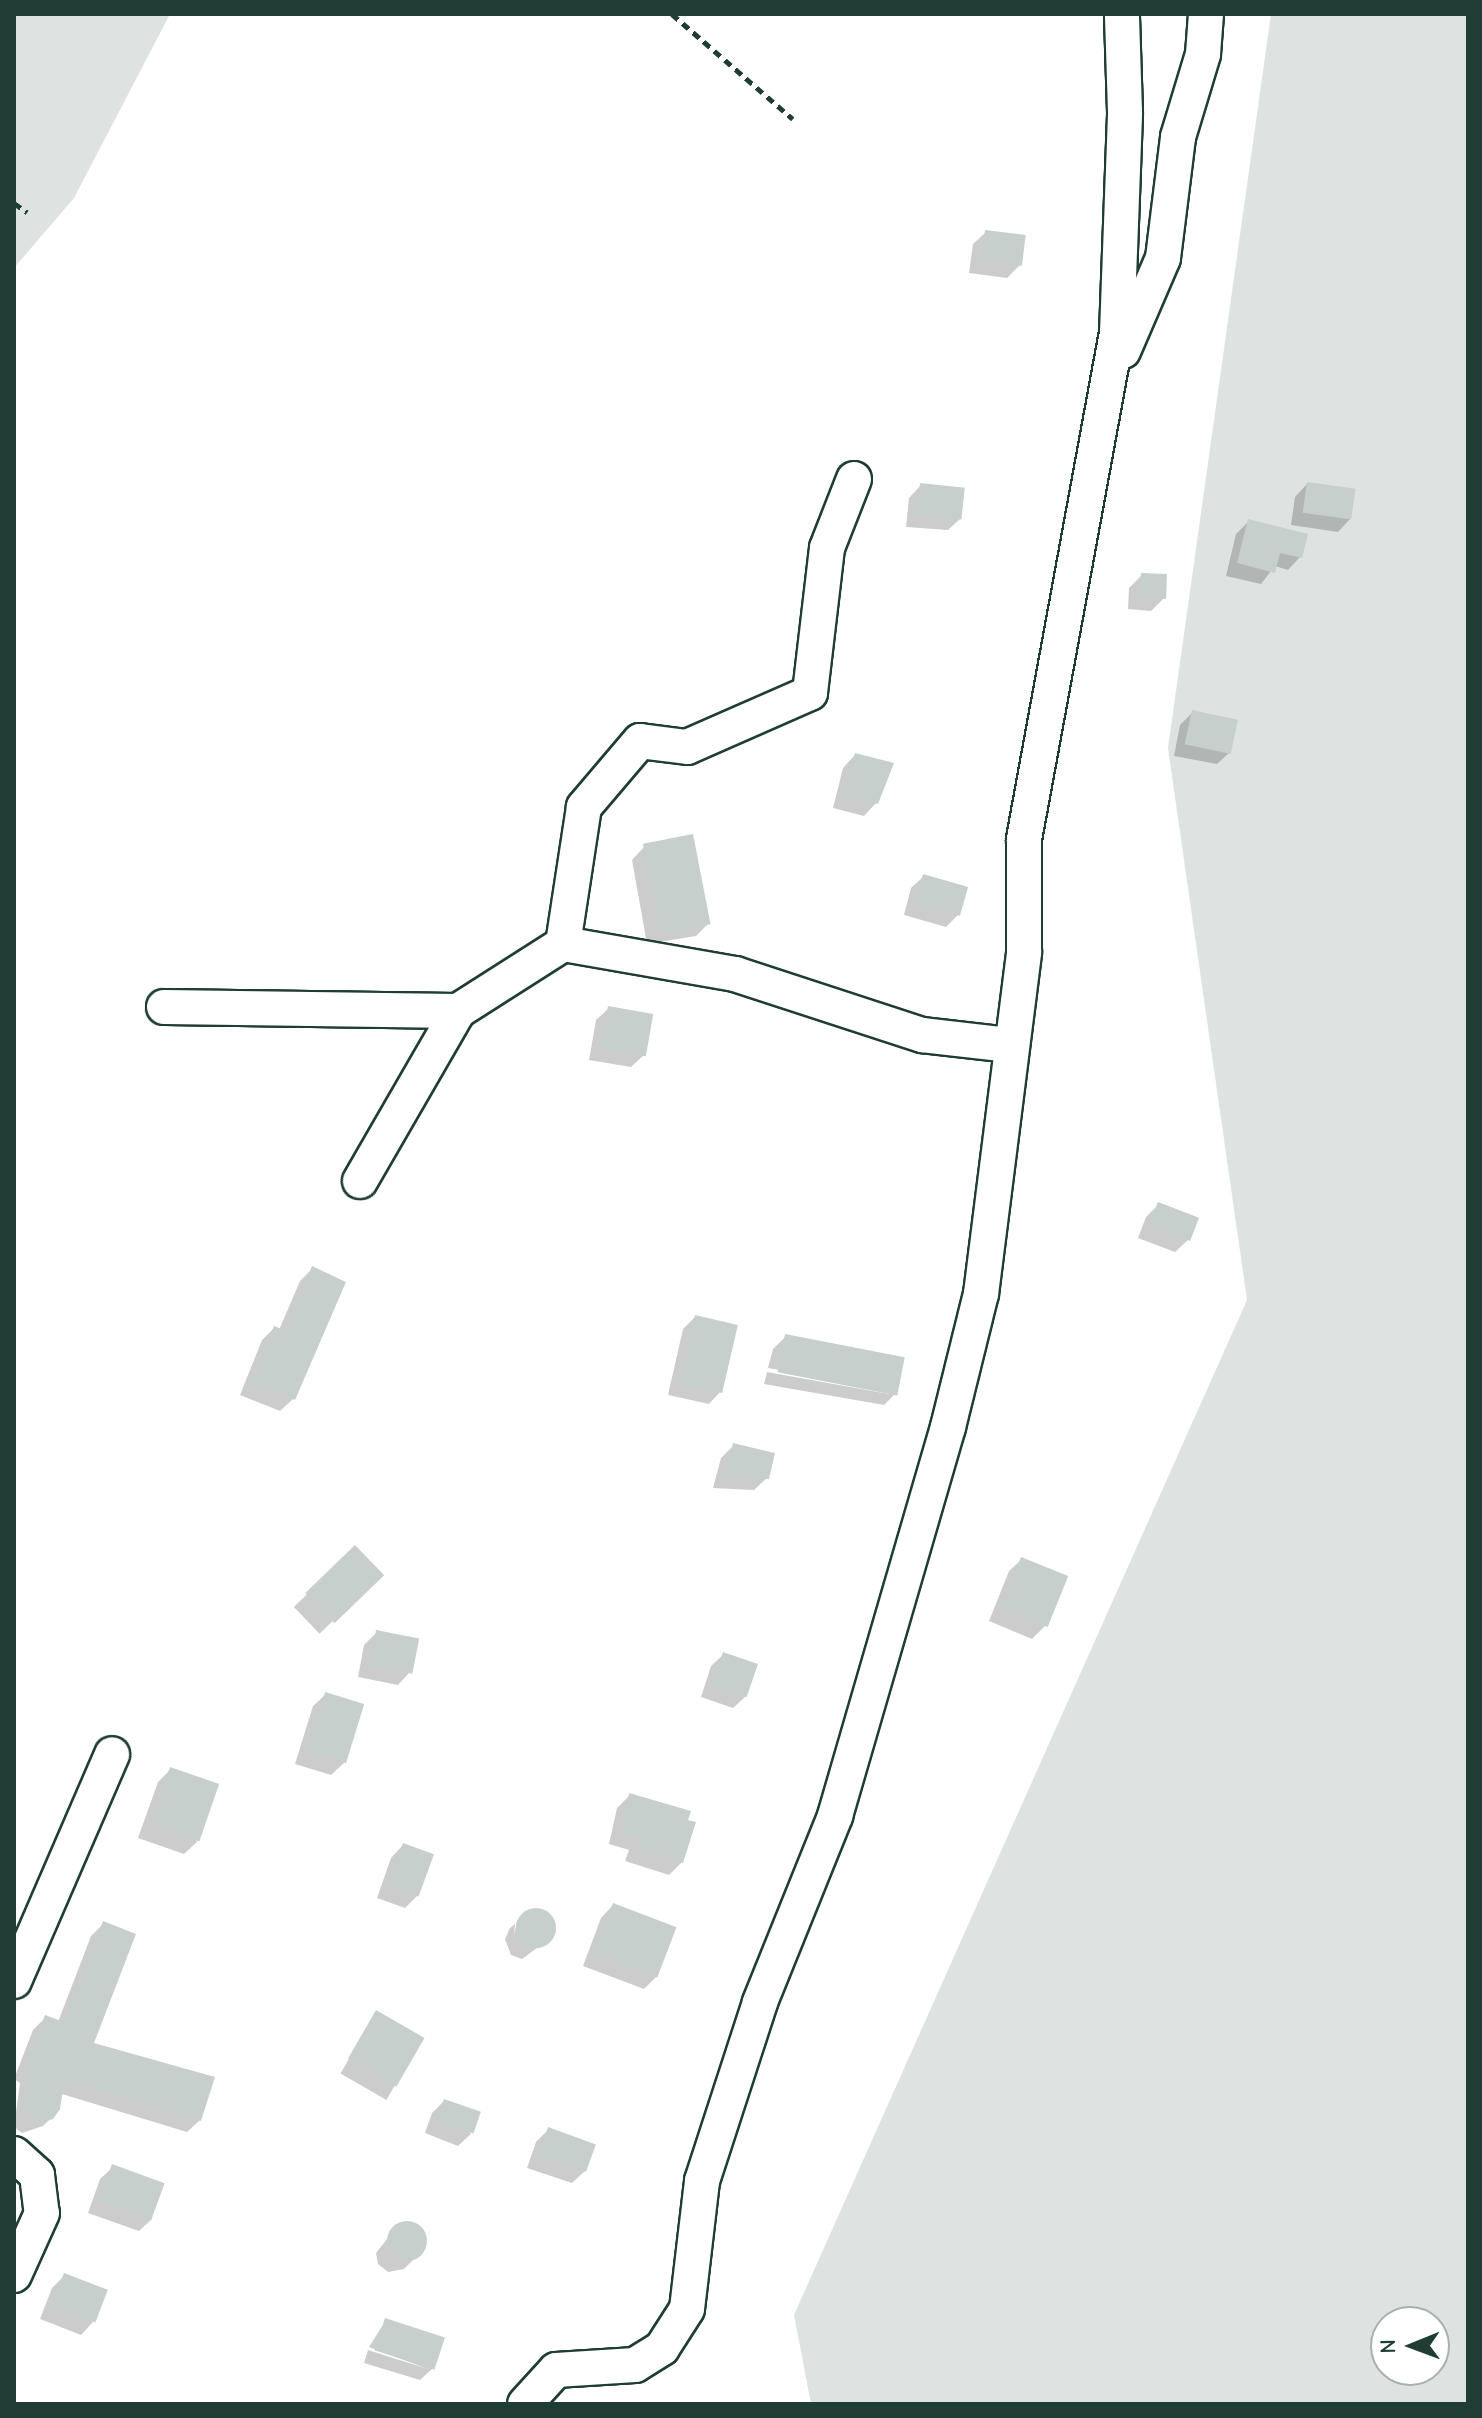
<!DOCTYPE html>
<style>
body{margin:0}
#map{position:relative;width:1482px;height:2418px;overflow:hidden;background:#fff;font-family:"Comic Neue",sans-serif}
div>[style]{position:absolute}
.green>*{inset:0;background:#dee3e2}
.shadow>*{inset:0;background:#0003;transform-origin:0 0}
.building>*{inset:0;background:#c7cfcc;transform-origin:0 0}
.round{border-radius:50%}
.path>*{height:5px;margin-top:-2.5px;transform-origin:0;background:repeating-linear-gradient(90deg,#1f3d34 0 8px,transparent 0 14px)}
.roads{filter:drop-shadow(2px 0 #1f3d34) drop-shadow(-2px 0 #1f3d34) drop-shadow(0 2px #1f3d34) drop-shadow(0 -2px #1f3d34)}
.minor>*{height:34px;margin:-17px;padding:0 17px;transform-origin:17px;border-radius:17px;background:#fff}
span{translate:-50% -50%;white-space:nowrap;text-align:center;line-height:1.15;-webkit-text-stroke:6px #fff;paint-order:stroke}
.frame{position:absolute;inset:0;border:16px solid #1f3d34;pointer-events:none}
.north{position:absolute;left:1370px;top:2306px;width:80px;height:80px;box-sizing:border-box;background:#fff;border:2px solid #a5b1ae;border-radius:50%;rotate:269deg;font-size:22px;font-weight:700;line-height:32px;text-align:center;color:#1f3d34}
.north::after{content:'';display:block;margin:auto;width:28px;height:36px;background:#1f3d34;clip-path:polygon(50% 0,100% 100%,50% 72%,0 100%)}
</style>
<div id="map">
<div class="green">
<div style="clip-path:polygon(14px 14px,170px 14px,74px 198px,14px 268px)"></div>
<div style="clip-path:polygon(evenodd,1271px 14px,1468px 14px,1468px 2404px,811px 2404px,794px 2315px,1247px 1300px,1168px 748px,1271px 14px,1386px 2322px,1434px 2322px,1434px 2370px,1386px 2370px,1386px 2322px)"></div>
</div>
<div class="shadow">
<div style="clip-path:polygon(986px 232px,1020px 265px,1007px 278px,969px 273px,973px 244px)"></div>
<div style="clip-path:polygon(1307px 484px,1350px 519px,1338px 532px,1291px 525px,1295px 497px)"></div>
<div style="clip-path:polygon(921px 485px,961px 518px,948px 530px,906px 527px,909px 498px)"></div>
<div style="clip-path:polygon(1248px 522px,1300px 557px,1288px 570px,1275px 566px,1261px 584px,1226px 576px,1236px 534px)"></div>
<div style="clip-path:polygon(1142px 575px,1164px 598px,1151px 611px,1128px 609px,1129px 588px)"></div>
<div style="clip-path:polygon(1192px 713px,1230px 752px,1217px 764px,1174px 756px,1180px 725px)"></div>
<div style="clip-path:polygon(855px 755px,876px 803px,864px 816px,833px 808px,843px 768px)"></div>
<div style="clip-path:polygon(644px 847px,709px 923px,696px 936px,647px 944px,632px 860px)"></div>
<div style="clip-path:polygon(924px 876px,958px 915px,946px 927px,904px 915px,911px 888px)"></div>
<div style="clip-path:polygon(609px 1008px,644px 1055px,631px 1067px,589px 1060px,596px 1020px)"></div>
<div style="clip-path:polygon(1159px 1204px,1188px 1240px,1175px 1252px,1138px 1238px,1146px 1217px)"></div>
<div style="clip-path:polygon(312px 1269px,293px 1399px,280px 1411px,240px 1395px,262px 1340px,274px 1328px,279px 1330px,300px 1281px)"></div>
<div style="clip-path:polygon(695px 1317px,721px 1391px,709px 1404px,668px 1395px,683px 1329px)"></div>
<div style="clip-path:polygon(786px 1336px,896px 1393px,884px 1405px,764px 1384px,767px 1372px,889px 1394px,889px 1390px,768px 1368px,773px 1349px)"></div>
<div style="clip-path:polygon(734px 1445px,767px 1478px,754px 1490px,713px 1488px,721px 1458px)"></div>
<div style="left:355px;top:1548px;width:37px;height:85px;rotate:46deg"></div>
<div style="clip-path:polygon(1022px 1559px,1045px 1626px,1032px 1639px,989px 1621px,1009px 1571px)"></div>
<div style="clip-path:polygon(376px 1633px,410px 1672px,398px 1685px,358px 1677px,364px 1645px)"></div>
<div style="clip-path:polygon(724px 1654px,746px 1696px,733px 1708px,701px 1697px,711px 1666px)"></div>
<div style="clip-path:polygon(326px 1694px,344px 1763px,331px 1775px,295px 1764px,313px 1706px)"></div>
<div style="clip-path:polygon(171px 1769px,197px 1842px,184px 1854px,138px 1838px,158px 1782px)"></div>
<div style="clip-path:polygon(630px 1795px,682px 1862px,669px 1875px,625px 1861px,629px 1850px,609px 1844px,617px 1808px)"></div>
<div style="clip-path:polygon(403px 1845px,418px 1895px,405px 1908px,377px 1898px,391px 1858px)"></div>
<div style="clip-path:polygon(613px 1905px,657px 1976px,644px 1989px,583px 1966px,601px 1918px)"></div>
<div style="clip-path:polygon(535px 1910px,550px 1917px,552px 1937px,522px 1959px,511px 1955px,505px 1939px,510px 1928px,515px 1924px,514px 1935px,517px 1921px)"></div>
<div style="clip-path:polygon(104px 1923px,91px 2044px,200px 2120px,187px 2132px,62px 2094px,56px 2113px,43px 2126px,22px 2133px,14px 2127px,20px 2083px,14px 2079px,33px 2030px,46px 2017px,58px 2022px,91px 1936px)"></div>
<div style="left:376px;top:2012px;width:53px;height:71px;rotate:30deg"></div>
<div style="clip-path:polygon(444px 2101px,471px 2134px,458px 2146px,425px 2133px,432px 2113px)"></div>
<div style="clip-path:polygon(548px 2130px,585px 2171px,572px 2183px,527px 2168px,536px 2142px)"></div>
<div style="clip-path:polygon(113px 2167px,152px 2219px,139px 2231px,88px 2213px,100px 2179px)"></div>
<div style="clip-path:polygon(412px 2225px,423px 2236px,417px 2256px,404px 2269px,388px 2272px,378px 2264px,376px 2253px,395px 2229px)"></div>
<div style="clip-path:polygon(64px 2276px,93px 2322px,81px 2335px,40px 2319px,52px 2288px)"></div>
<div style="clip-path:polygon(386px 2320px,433px 2368px,420px 2380px,364px 2363px,368px 2350px,428px 2369px,369px 2347px)"></div>
</div>
<div class="building">
<div style="left:985px;top:230px;width:41px;height:31px;rotate:7deg"></div>
<div style="left:1307px;top:482px;width:49px;height:31px;rotate:8deg"></div>
<div style="left:920px;top:483px;width:45px;height:32px;rotate:6deg"></div>
<div style="clip-path:polygon(1248px 519px,1308px 534px,1302px 558px,1280px 553px,1275px 573px,1237px 563px)"></div>
<div style="left:1141px;top:573px;width:26px;height:25px;rotate:2deg"></div>
<div style="left:1192px;top:710px;width:47px;height:35px;rotate:12deg"></div>
<div style="clip-path:polygon(855px 753px,894px 763px,878px 804px,844px 796px)"></div>
<div style="left:693px;top:834px;width:92px;height:51px;rotate:79deg"></div>
<div style="left:923px;top:874px;width:47px;height:30px;rotate:16deg"></div>
<div style="left:608px;top:1006px;width:46px;height:43px;rotate:10deg"></div>
<div style="left:1158px;top:1202px;width:44px;height:25px;rotate:21deg"></div>
<div style="clip-path:polygon(312px 1266px,346px 1282px,295px 1400px,251px 1383px,274px 1326px,285px 1330px)"></div>
<div style="left:695px;top:1315px;width:44px;height:70px;rotate:13deg"></div>
<div style="left:785px;top:1334px;width:122px;height:39px;rotate:11deg"></div>
<div style="clip-path:polygon(733px 1443px,775px 1453px,769px 1479px,725px 1476px)"></div>
<div style="left:355px;top:1545px;width:42px;height:69px;rotate:46deg"></div>
<div style="left:1021px;top:1557px;width:51px;height:55px;rotate:22deg"></div>
<div style="left:376px;top:1630px;width:44px;height:36px;rotate:11deg"></div>
<div style="left:723px;top:1652px;width:37px;height:35px;rotate:19deg"></div>
<div style="left:325px;top:1692px;width:41px;height:62px;rotate:17deg"></div>
<div style="left:170px;top:1767px;width:52px;height:61px;rotate:19deg"></div>
<div style="clip-path:polygon(629px 1793px,691px 1811px,688px 1820px,696px 1822px,683px 1863px,637px 1849px,640px 1837px,621px 1832px)"></div>
<div style="left:403px;top:1843px;width:33px;height:45px;rotate:20deg"></div>
<div style="left:613px;top:1903px;width:68px;height:54px;rotate:21deg"></div>
<div class="round" style="left:516px;top:1908px;width:40px;height:40px"></div>
<div style="clip-path:polygon(103px 1921px,136px 1934px,94px 2043px,215px 2077px,201px 2121px,74px 2082px,73px 2087px,64px 2083px,60px 2109px,53px 2119px,41px 2123px,25px 2113px,22px 2100px,31px 2070px,25px 2068px,45px 2015px,64px 2022px)"></div>
<div style="left:376px;top:2010px;width:56px;height:56px;rotate:30deg"></div>
<div style="left:444px;top:2099px;width:39px;height:23px;rotate:19deg"></div>
<div style="left:548px;top:2127px;width:51px;height:29px;rotate:20deg"></div>
<div style="left:112px;top:2164px;width:56px;height:39px;rotate:20deg"></div>
<div class="round" style="left:387px;top:2221px;width:40px;height:40px"></div>
<div style="left:64px;top:2273px;width:47px;height:35px;rotate:21deg"></div>
<div style="left:385px;top:2318px;width:63px;height:34px;rotate:18deg"></div>
</div>
<div class="path">
<div style="left:672px;top:14px;width:160px;rotate:41deg"></div>
<div style="left:14px;top:203px;width:16px;rotate:35deg"></div>
</div>
<div class="roads">
<div class="minor">
<div style="left:1123px;top:351px;width:101px;rotate:-66.7deg"></div>
<div style="left:1163px;top:258px;width:122px;rotate:-82.9deg"></div>
<div style="left:1178px;top:137px;width:87px;rotate:-73.2deg"></div>
<div style="left:1203px;top:54px;width:40px;rotate:-85.7deg"></div>
<div style="left:854px;top:479px;width:74px;rotate:111.4deg"></div>
<div style="left:827px;top:548px;width:146px;rotate:96.7deg"></div>
<div style="left:810px;top:693px;width:134px;rotate:156.3deg"></div>
<div style="left:687px;top:747px;width:47px;rotate:-172.7deg"></div>
<div style="left:640px;top:741px;width:87px;rotate:130.3deg"></div>
<div style="left:584px;top:807px;width:139px;rotate:98.7deg"></div>
<div style="left:563px;top:944px;width:175px;rotate:9.9deg"></div>
<div style="left:735px;top:974px;width:197px;rotate:18.1deg"></div>
<div style="left:922px;top:1035px;width:89px;rotate:6.5deg"></div>
<div style="left:164px;top:1007px;width:294px;rotate:0.8deg"></div>
<div style="left:458px;top:1011px;width:125px;rotate:-32.5deg"></div>
<div style="left:360px;top:1181px;width:196px;rotate:-60deg"></div>
<div style="left:14px;top:1981px;width:247px;rotate:-66.6deg"></div>
<div style="left:14px;top:2154px;width:31px;rotate:42deg"></div>
<div style="left:37px;top:2175px;width:38px;rotate:83deg"></div>
<div style="left:42px;top:2213px;width:68px;rotate:114.3deg"></div>
<div style="left:525px;top:2404px;width:46px;rotate:-47.6deg"></div>
<div style="left:556px;top:2370px;width:79px;rotate:-3.6deg"></div>
<div style="left:635px;top:2365px;width:32px;rotate:-32deg"></div>
<div style="left:662px;top:2348px;width:46px;rotate:-57.3deg"></div>
<div style="left:687px;top:2309px;width:129px;rotate:-83.3deg"></div>
<div style="left:702px;top:2181px;width:188px;rotate:-72deg"></div>
<div style="left:760px;top:2002px;width:201px;rotate:-68deg"></div>
<div style="left:835px;top:1816px;width:405px;rotate:-73.8deg"></div>
<div style="left:948px;top:1427px;width:137px;rotate:-76.1deg"></div>
<div style="left:981px;top:1294px;width:345px;rotate:-82.8deg"></div>
<div style="left:1024px;top:952px;width:113px;rotate:-90deg"></div>
<div style="left:1024px;top:839px;width:514px;rotate:-79.59deg"></div>
<div style="left:1117px;top:333px;width:221px;rotate:-87.9deg"></div>
<div style="left:1125px;top:112px;width:98px;rotate:-91.8deg"></div>
</div>
</div>
<div class="frame"></div>
<div class="north">N</div>
</div>
